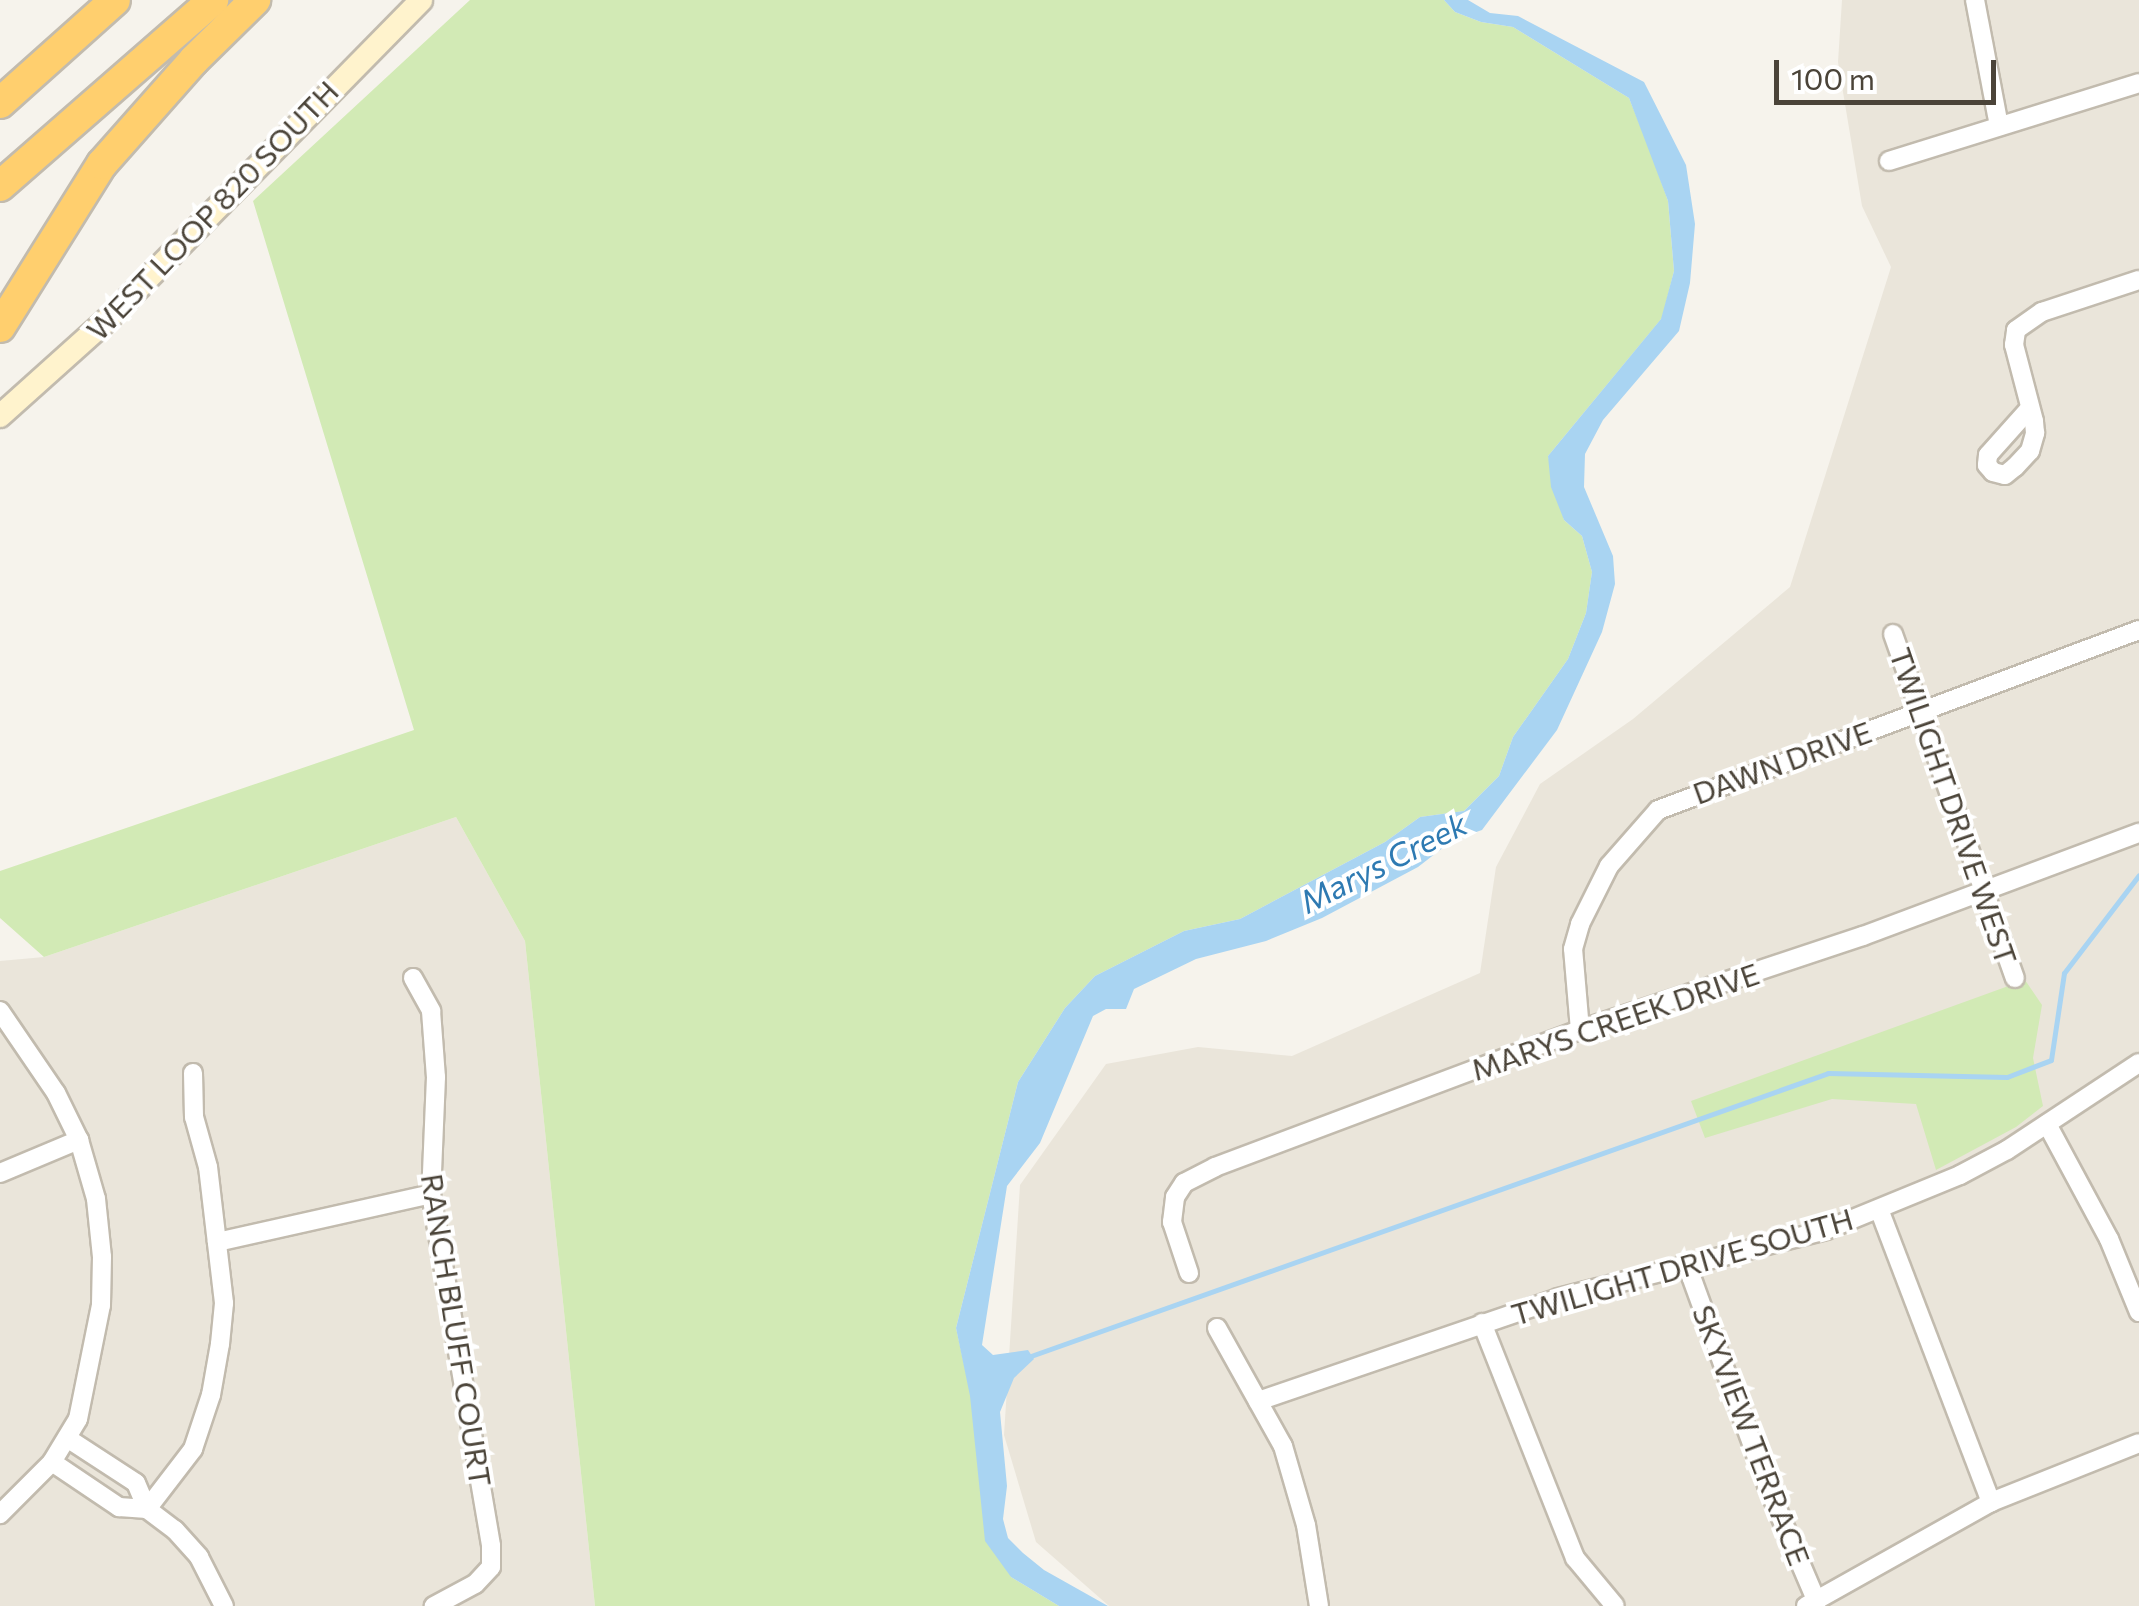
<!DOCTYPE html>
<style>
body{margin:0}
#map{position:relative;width:2139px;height:1606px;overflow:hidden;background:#f6f3ec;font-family:Commissioner,sans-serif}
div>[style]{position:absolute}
.residential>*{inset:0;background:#eae5da}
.green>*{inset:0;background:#d2eab5}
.water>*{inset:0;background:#a9d4f2}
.stream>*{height:5px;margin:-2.5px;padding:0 2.5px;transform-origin:2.5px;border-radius:2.5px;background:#a9d4f2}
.roads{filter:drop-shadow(2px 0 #c2bbae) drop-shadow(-2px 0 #c2bbae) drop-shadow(0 2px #c2bbae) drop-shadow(0 -2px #c2bbae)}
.street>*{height:18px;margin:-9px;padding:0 9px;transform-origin:9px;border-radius:9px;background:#fff}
.secondary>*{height:22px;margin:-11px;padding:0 11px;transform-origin:11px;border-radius:11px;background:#fff3cd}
.highway>*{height:30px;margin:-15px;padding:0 15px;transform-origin:15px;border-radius:15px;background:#ffcf6e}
span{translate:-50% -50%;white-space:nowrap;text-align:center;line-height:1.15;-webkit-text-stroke:8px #fff;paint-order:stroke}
.street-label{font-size:30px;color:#4b4439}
.water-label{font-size:32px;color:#2e7ab2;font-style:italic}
.scale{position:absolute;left:1774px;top:60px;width:222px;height:45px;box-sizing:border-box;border:5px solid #4b4439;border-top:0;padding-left:12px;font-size:30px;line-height:35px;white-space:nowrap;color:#4b4439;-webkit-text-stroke:8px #fff;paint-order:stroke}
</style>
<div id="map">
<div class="residential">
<div style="clip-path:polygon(1842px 0,2139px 0,2139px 1606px,1109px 1606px,1036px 1542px,1004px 1435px,1020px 1185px,1106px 1064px,1198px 1047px,1292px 1056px,1480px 973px,1496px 867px,1540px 784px,1633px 719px,1790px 587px,1891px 267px,1862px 206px,1838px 62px)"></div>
<div style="clip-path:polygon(456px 817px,525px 941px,595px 1606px,0 1606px,0 961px,44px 957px)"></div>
</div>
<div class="green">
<div style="clip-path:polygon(470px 0,1444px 0,1455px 12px,1481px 22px,1513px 27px,1629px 98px,1650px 150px,1668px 201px,1674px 271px,1662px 318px,1548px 456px,1564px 520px,1582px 536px,1592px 572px,1586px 613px,1568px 659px,1513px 737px,1499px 776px,1464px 811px,1420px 817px,1385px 842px,1240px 919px,1184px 931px,1095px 976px,1065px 1008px,1018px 1082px,956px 1328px,1011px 1577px,1059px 1606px,595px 1606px,525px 941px,456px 817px,44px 957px,0 918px,0 871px,414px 730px,253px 201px)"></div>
<div style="clip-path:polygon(2025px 980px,2042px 1005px,2033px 1058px,2043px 1106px,2016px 1127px,1936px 1170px,1916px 1104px,1832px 1099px,1705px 1138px,1691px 1101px)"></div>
</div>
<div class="water">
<div style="clip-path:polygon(1444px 0,1468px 0,1490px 13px,1518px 16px,1644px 82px,1686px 165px,1695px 224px,1690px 283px,1679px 331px,1603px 420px,1585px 454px,1584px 487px,1613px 556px,1615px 584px,1602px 632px,1557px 730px,1482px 830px,1453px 840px,1418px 867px,1322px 918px,1266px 941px,1196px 959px,1134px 989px,1126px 1009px,1106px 1009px,1093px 1016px,1040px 1143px,1007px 1186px,982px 1345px,993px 1355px,1028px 1350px,1034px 1359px,1014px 1378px,1000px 1412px,1007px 1486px,1003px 1519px,1008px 1538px,1023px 1553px,1044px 1570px,1108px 1606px,1059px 1606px,1011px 1577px,985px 1541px,970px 1396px,956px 1328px,1018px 1082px,1065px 1008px,1095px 976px,1184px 931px,1240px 919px,1385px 842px,1420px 817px,1464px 811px,1499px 776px,1513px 737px,1568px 659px,1586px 613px,1592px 572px,1582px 536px,1564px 520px,1551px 487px,1548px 456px,1661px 319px,1674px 271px,1668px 201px,1629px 98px,1513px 27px,1481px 22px,1455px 12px)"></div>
</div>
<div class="stream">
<div style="left:1028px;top:1357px;width:849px;rotate:-19.54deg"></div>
<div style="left:1828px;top:1073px;width:179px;rotate:1.3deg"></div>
<div style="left:2007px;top:1077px;width:47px;rotate:-21.1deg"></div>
<div style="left:2051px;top:1060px;width:88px;rotate:-81.5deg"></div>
<div style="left:2064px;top:973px;width:123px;rotate:-52.6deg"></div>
</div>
<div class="roads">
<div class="street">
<div style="left:1975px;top:0;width:128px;rotate:79.2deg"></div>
<div style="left:1889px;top:161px;width:262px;rotate:-17.3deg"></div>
<div style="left:2030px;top:408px;width:63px;rotate:131.8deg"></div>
<div style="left:1988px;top:455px;width:10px;rotate:96deg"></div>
<div style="left:1987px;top:465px;width:9px;rotate:49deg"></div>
<div style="left:1993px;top:472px;width:12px;rotate:14deg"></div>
<div style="left:2005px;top:475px;width:13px;rotate:-39deg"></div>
<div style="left:2015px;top:467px;width:22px;rotate:-47deg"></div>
<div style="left:2030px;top:451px;width:19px;rotate:-74deg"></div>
<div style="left:2035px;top:433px;width:12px;rotate:-95deg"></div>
<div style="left:2034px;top:421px;width:79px;rotate:-104.7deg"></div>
<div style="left:2014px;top:345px;width:15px;rotate:-82deg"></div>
<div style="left:2016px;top:330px;width:32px;rotate:-35deg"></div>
<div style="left:2042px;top:312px;width:102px;rotate:-18.3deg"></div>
<div style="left:1893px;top:634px;width:365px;rotate:70.5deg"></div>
<div style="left:413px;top:978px;width:38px;rotate:61deg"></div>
<div style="left:431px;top:1011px;width:66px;rotate:85.7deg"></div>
<div style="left:436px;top:1077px;width:117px;rotate:92.4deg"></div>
<div style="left:431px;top:1194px;width:357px;rotate:80.3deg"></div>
<div style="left:491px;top:1546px;width:21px;rotate:90deg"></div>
<div style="left:491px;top:1567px;width:23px;rotate:133deg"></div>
<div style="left:475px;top:1584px;width:47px;rotate:151.8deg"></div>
<div style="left:0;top:1011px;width:99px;rotate:55.7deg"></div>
<div style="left:56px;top:1093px;width:52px;rotate:63.9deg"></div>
<div style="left:79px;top:1140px;width:61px;rotate:73.9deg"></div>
<div style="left:96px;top:1199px;width:58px;rotate:84.1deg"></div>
<div style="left:102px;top:1257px;width:48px;rotate:91.2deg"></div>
<div style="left:101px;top:1305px;width:116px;rotate:101.4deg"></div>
<div style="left:78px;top:1419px;width:50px;rotate:121.2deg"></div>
<div style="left:52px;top:1462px;width:74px;rotate:135deg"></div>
<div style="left:1580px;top:1030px;width:81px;rotate:-94.9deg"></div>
<div style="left:1573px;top:949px;width:26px;rotate:-74deg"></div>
<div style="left:1580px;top:924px;width:65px;rotate:-63.4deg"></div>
<div style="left:1609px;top:866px;width:74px;rotate:-48.8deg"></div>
<div style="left:1658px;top:810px;width:514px;rotate:-20.52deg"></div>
<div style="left:2047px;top:1124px;width:131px;rotate:61.7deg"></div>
<div style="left:2109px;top:1239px;width:79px;rotate:67.7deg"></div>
<div style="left:0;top:1173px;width:86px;rotate:-22.7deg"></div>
<div style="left:1879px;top:1209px;width:314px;rotate:69.1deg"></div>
<div style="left:217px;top:1242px;width:219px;rotate:-12.6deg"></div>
<div style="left:1688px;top:1268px;width:231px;rotate:70deg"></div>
<div style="left:1767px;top:1485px;width:127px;rotate:66.9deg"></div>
<div style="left:1189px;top:1273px;width:54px;rotate:-108.4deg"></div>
<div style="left:1172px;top:1222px;width:25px;rotate:-83deg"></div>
<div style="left:1175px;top:1197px;width:17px;rotate:-57deg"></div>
<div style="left:1184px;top:1183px;width:35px;rotate:-27deg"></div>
<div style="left:1215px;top:1167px;width:390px;rotate:-20.6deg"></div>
<div style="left:1580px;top:1030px;width:298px;rotate:-18.4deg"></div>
<div style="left:1863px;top:936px;width:295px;rotate:-20.5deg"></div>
<div style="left:1482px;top:1323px;width:253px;rotate:68.4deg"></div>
<div style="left:1575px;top:1558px;width:62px;rotate:50.2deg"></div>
<div style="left:1217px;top:1328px;width:135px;rotate:60.8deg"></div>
<div style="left:1283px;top:1446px;width:82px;rotate:73.8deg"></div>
<div style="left:1306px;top:1525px;width:82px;rotate:80.9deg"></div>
<div style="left:1258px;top:1401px;width:317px;rotate:-18.9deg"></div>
<div style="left:1558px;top:1298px;width:276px;rotate:-14.2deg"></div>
<div style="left:1826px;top:1230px;width:145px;rotate:-22.3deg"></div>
<div style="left:1960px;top:1175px;width:53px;rotate:-28deg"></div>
<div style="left:2007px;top:1150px;width:158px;rotate:-33.4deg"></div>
<div style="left:67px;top:1438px;width:82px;rotate:33.1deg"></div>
<div style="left:136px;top:1483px;width:28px;rotate:67deg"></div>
<div style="left:147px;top:1509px;width:35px;rotate:37deg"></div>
<div style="left:175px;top:1530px;width:36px;rotate:48deg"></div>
<div style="left:199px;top:1557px;width:55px;rotate:63deg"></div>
<div style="left:52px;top:1462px;width:81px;rotate:33.9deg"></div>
<div style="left:119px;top:1507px;width:28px;rotate:4deg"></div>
<div style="left:147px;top:1509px;width:76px;rotate:-52.5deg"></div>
<div style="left:193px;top:1449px;width:57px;rotate:-71.6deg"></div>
<div style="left:211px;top:1395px;width:52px;rotate:-80deg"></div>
<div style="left:220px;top:1344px;width:41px;rotate:-84.4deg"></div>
<div style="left:224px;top:1303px;width:137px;rotate:-96.7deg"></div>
<div style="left:208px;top:1167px;width:52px;rotate:-105.6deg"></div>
<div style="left:194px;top:1117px;width:44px;rotate:-91.3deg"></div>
<div style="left:1806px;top:1606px;width:212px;rotate:-29.3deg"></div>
<div style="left:1991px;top:1502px;width:159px;rotate:-21.7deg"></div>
</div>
<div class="secondary">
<div style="left:0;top:416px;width:144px;rotate:-41.9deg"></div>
<div style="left:107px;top:320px;width:448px;rotate:-45.5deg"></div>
</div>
<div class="highway">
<div style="left:0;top:103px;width:154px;rotate:-41.8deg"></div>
<div style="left:0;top:186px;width:283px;rotate:-41.1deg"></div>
<div style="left:0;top:327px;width:192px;rotate:-58deg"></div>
<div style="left:102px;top:164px;width:139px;rotate:-48.5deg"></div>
<div style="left:194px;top:60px;width:86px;rotate:-44.5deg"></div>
</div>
</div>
<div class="street-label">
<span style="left:212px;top:210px;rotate:-46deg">WEST LOOP 820 SOUTH</span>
<span style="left:1782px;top:762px;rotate:-20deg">DAWN DRIVE</span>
<span style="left:1954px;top:806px;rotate:71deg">TWILIGHT DRIVE WEST</span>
<span style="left:1615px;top:1021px;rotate:-19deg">MARYS CREEK DRIVE</span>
<span style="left:1682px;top:1266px;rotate:-16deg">TWILIGHT DRIVE SOUTH</span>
<span style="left:457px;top:1330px;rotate:81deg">RANCH BLUFF COURT</span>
<span style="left:1752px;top:1435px;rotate:69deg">SKYVIEW TERRACE</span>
</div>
<div class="water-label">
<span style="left:1383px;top:862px;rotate:-27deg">Marys Creek</span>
</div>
<div class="scale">100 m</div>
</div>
